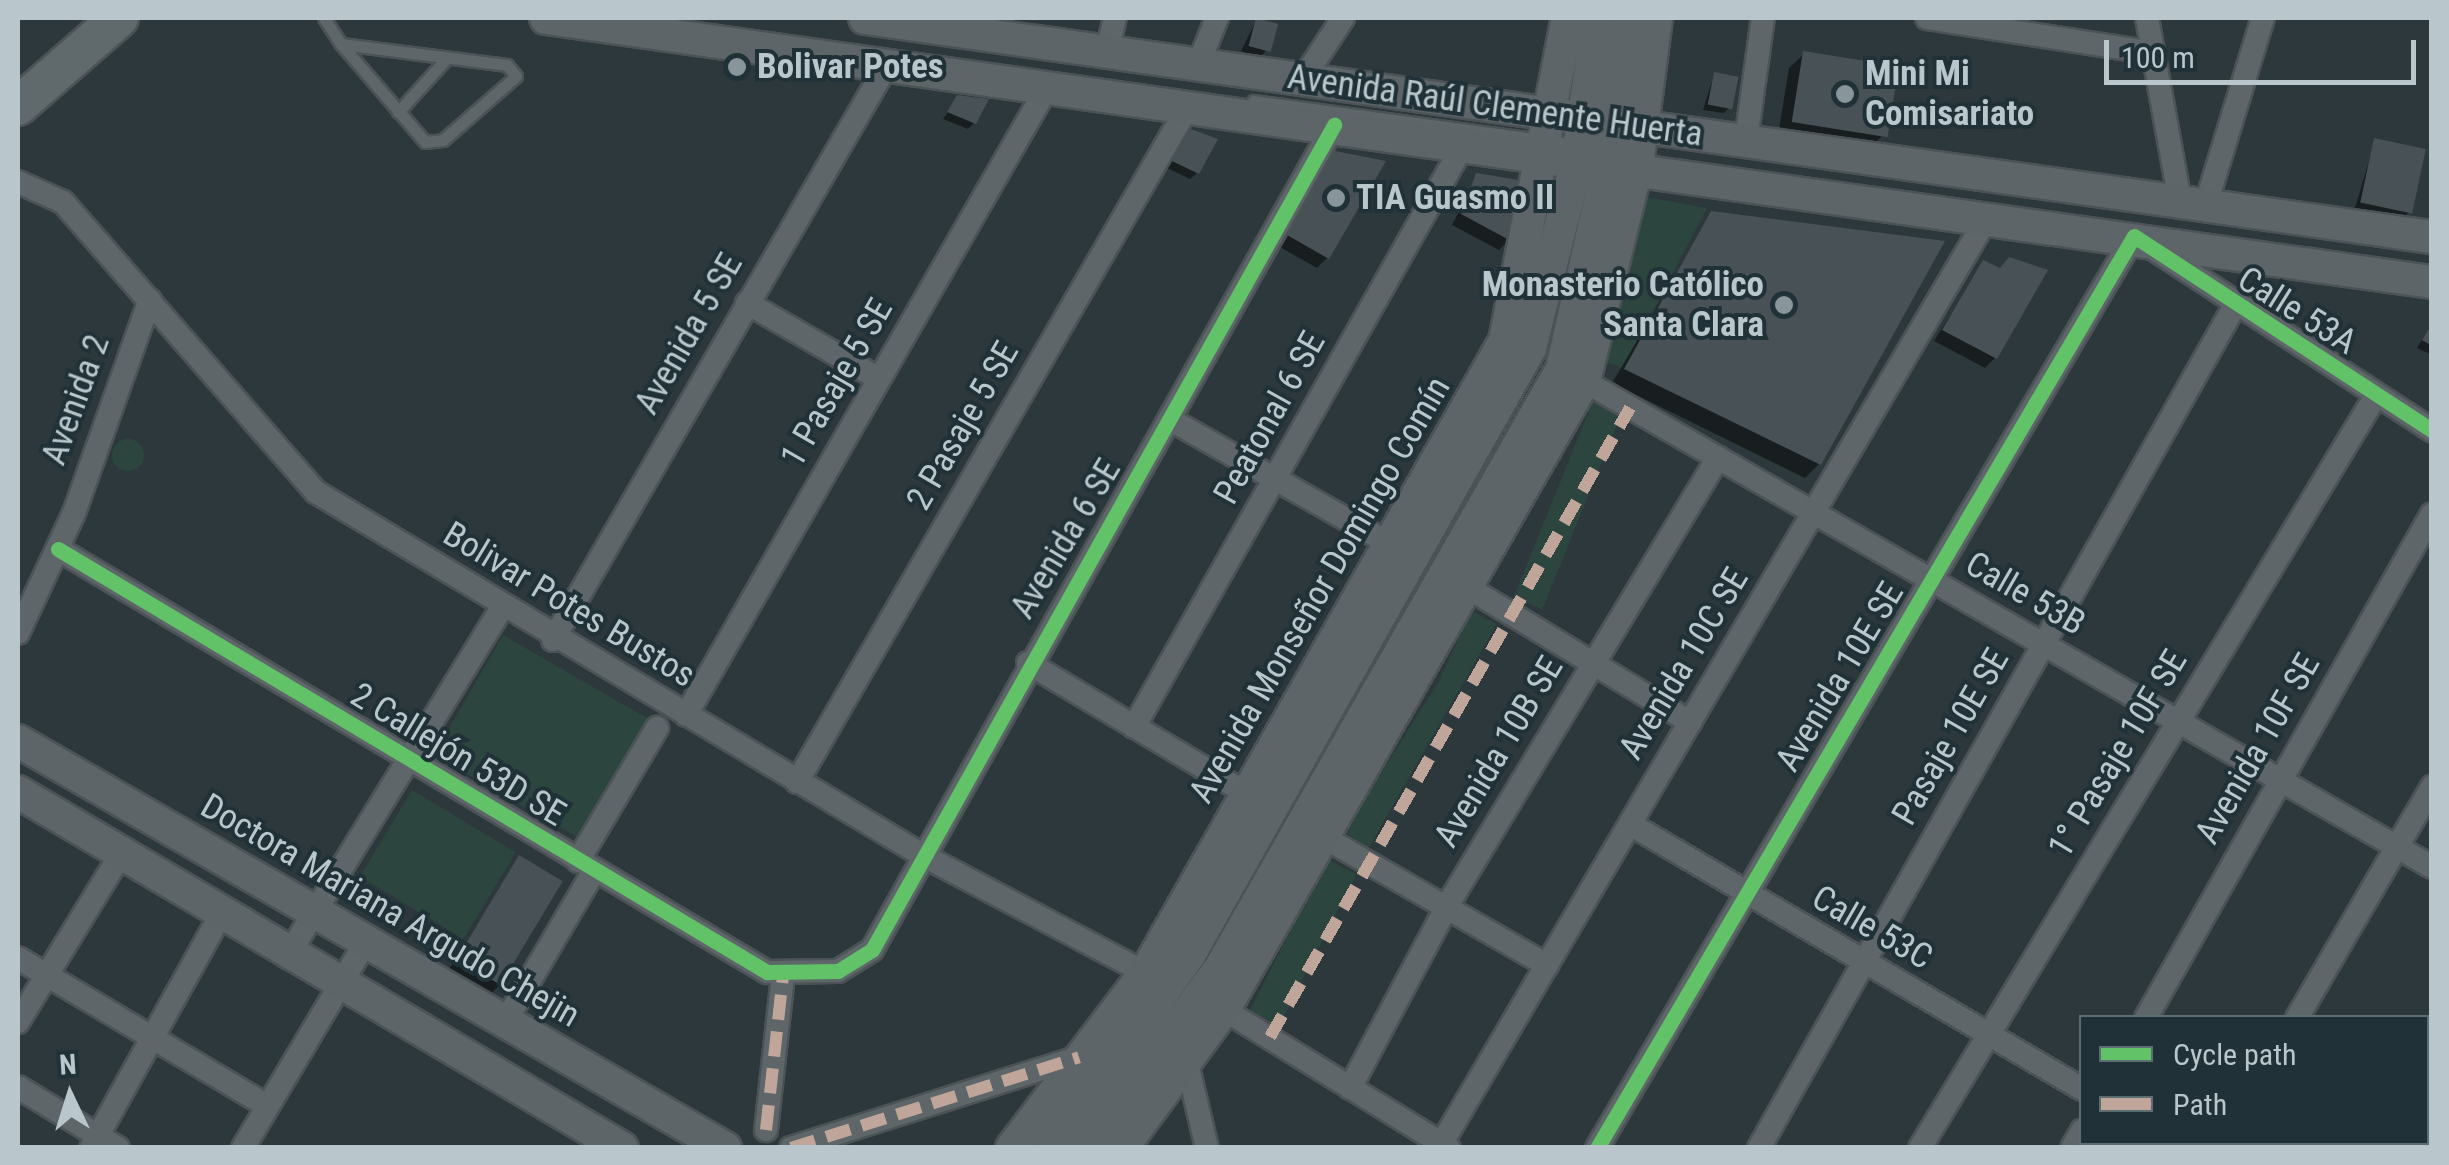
<!DOCTYPE html>
<meta charset="utf-8">
<style>
body{margin:0}
#map{position:relative;width:2449px;height:1165px;overflow:hidden;background:#2d383c;font-family:"Roboto Condensed",sans-serif}
div>[style]{position:absolute}
.green>*{inset:0;background:#2c453f;transform-origin:0 0}
.round{border-radius:50%}
.shadow>*{inset:0;background:#0007}
.building>*{inset:0;background:#485155;transform-origin:0 0}
.roads{filter:drop-shadow(2px 0 #4c5356) drop-shadow(-2px 0 #4c5356) drop-shadow(0 2px #4c5356) drop-shadow(0 -2px #4c5356)}
.service>*{height:11px;margin:-5.5px;padding:0 5.5px;transform-origin:5.5px;border-radius:5.5px;background:#5e666a}
.minor>*{height:22px;margin:-11px;padding:0 11px;transform-origin:11px;border-radius:11px;background:#5e666a}
.secondary>*{height:32px;margin:-16px;padding:0 16px;transform-origin:16px;border-radius:16px;background:#5d6568}
.primary>*{height:38px;margin:-19px;padding:0 19px;transform-origin:19px;border-radius:19px;background:#60696c}
.quiet>*{height:12px;margin-top:-6px;transform-origin:0;background:repeating-linear-gradient(90deg,#c0a59a 0 25px,transparent 0 37px)}
.cycleway>*{height:15px;margin:-7.5px;padding:0 7.5px;transform-origin:7.5px;border-radius:7.5px;background:#61c268}
.dots>*{width:28px;height:28px;translate:-50% -50%;box-sizing:border-box;border:5px solid #203237;border-radius:50%}
span{translate:-50% -50%;white-space:nowrap;text-align:center;line-height:1.15;-webkit-text-stroke:8px #203237;paint-order:stroke}
.poi-label{font-size:35px;color:#b9c7cc;font-weight:700}
.left{translate:0 -50%;text-align:left}
.right{translate:-100% -50%;text-align:right}
.street-label{font-size:35px;color:#b9c7cc}
.frame{position:absolute;inset:0;border:20px solid #b9c7cc;pointer-events:none}
.legend{position:absolute;left:2079px;top:1015px;width:350px;height:130px;box-sizing:border-box;background:#203237;border:2px solid #5d6e73;margin:0;padding:12px 18px;list-style:none;font-size:30px;color:#b9c7cc}
.legend li{display:flex;align-items:center;gap:20px;height:50px}
.legend b{width:50px;border:2px solid #5d6e73}
.north{position:absolute;left:20px;top:1045px;width:100px;height:100px;-webkit-text-stroke:8px #203237;paint-order:stroke;rotate:356deg;font-size:28px;font-weight:700;line-height:40px;text-align:center;color:#b9c7cc}
.north::after{content:'';display:block;margin:auto;width:35px;height:45px;background:#b9c7cc;clip-path:polygon(50% 0,100% 100%,50% 72%,0 100%)}
.scale{position:absolute;left:2104px;top:40px;width:312px;height:45px;box-sizing:border-box;border:5px solid #b9c7cc;border-top:0;padding-left:12px;font-size:30px;line-height:35px;white-space:nowrap;color:#b9c7cc;-webkit-text-stroke:8px #203237;paint-order:stroke}
</style>
<div id="map">
<div class="green">
<div style="clip-path:polygon(1645px 197px,1707px 208px,1623px 368px,1602px 361px)"></div>
<div style="left:1593px;top:401px;width:31px;height:212px;rotate:22deg"></div>
<div class="round" style="left:112px;top:439px;width:32px;height:32px"></div>
<div style="clip-path:polygon(1471px 611px,1497px 624px,1368px 849px,1344px 831px,1438px 683px)"></div>
<div style="left:503px;top:635px;width:168px;height:138px;rotate:30deg"></div>
<div style="left:412px;top:790px;width:121px;height:101px;rotate:31deg"></div>
<div style="left:1327px;top:859px;width:33px;height:173px;rotate:27deg"></div>
</div>
<div class="shadow">
<div style="clip-path:polygon(1257px 19px,1266px 51px,1259px 58px,1241px 51px)"></div>
<div style="clip-path:polygon(1804px 54px,1886px 132px,1872px 146px,1778px 135px,1789px 68px)"></div>
<div style="clip-path:polygon(1714px 75px,1731px 106px,1724px 113px,1703px 110px)"></div>
<div style="clip-path:polygon(958px 98px,974px 123px,968px 129px,943px 119px)"></div>
<div style="clip-path:polygon(1192px 132px,1197px 173px,1190px 179px,1167px 168px)"></div>
<div style="clip-path:polygon(2375px 141px,2409px 212px,2399px 222px,2355px 208px)"></div>
<div style="clip-path:polygon(1336px 154px,1327px 258px,1317px 268px,1278px 246px)"></div>
<div style="clip-path:polygon(1477px 176px,1509px 240px,1499px 250px,1452px 225px)"></div>
<div style="clip-path:polygon(1712px 214px,1819px 464px,1805px 478px,1612px 383px)"></div>
<div style="clip-path:polygon(1984px 263px,1995px 358px,1985px 368px,1934px 341px)"></div>
<div style="clip-path:polygon(2432px 323px,2432px 355px,2417px 348px)"></div>
<div style="clip-path:polygon(520px 858px,502px 983px,487px 997px,446px 974px)"></div>
</div>
<div class="building">
<div style="left:1256px;top:18px;width:23px;height:29px;rotate:15deg"></div>
<div style="left:1803px;top:51px;width:97px;height:72px;rotate:9deg"></div>
<div style="left:1714px;top:72px;width:25px;height:33px;rotate:11deg"></div>
<div style="clip-path:polygon(957px 95px,989px 99px,976px 124px,947px 112px)"></div>
<div style="clip-path:polygon(1191px 129px,1218px 139px,1199px 174px,1172px 161px)"></div>
<div style="left:2374px;top:138px;width:53px;height:66px;rotate:12deg"></div>
<div style="clip-path:polygon(1335px 151px,1386px 161px,1329px 259px,1287px 235px)"></div>
<div style="clip-path:polygon(1476px 173px,1525px 181px,1511px 241px,1461px 214px)"></div>
<div style="clip-path:polygon(1711px 211px,1945px 241px,1821px 465px,1624px 369px)"></div>
<div style="clip-path:polygon(2009px 257px,2048px 270px,1997px 359px,1942px 330px,1983px 260px,2000px 268px)"></div>
<div style="clip-path:polygon(2432px 323px,2432px 346px,2422px 340px)"></div>
<div style="left:519px;top:855px;width:51px;height:121px;rotate:31deg"></div>
</div>
<div class="roads">
<div class="service">
<div style="left:324px;top:18px;width:31px;rotate:57deg"></div>
<div style="left:341px;top:44px;width:129px;rotate:49.4deg"></div>
<div style="left:425px;top:142px;width:18px;rotate:-6deg"></div>
<div style="left:443px;top:140px;width:97px;rotate:-41.2deg"></div>
<div style="left:516px;top:76px;width:14px;rotate:-129deg"></div>
<div style="left:507px;top:65px;width:167px;rotate:-172.8deg"></div>
<div style="left:1253px;top:101px;width:327px;rotate:7.7deg"></div>
<div style="left:398px;top:112px;width:73px;rotate:-47.8deg"></div>
</div>
<div class="minor">
<div style="left:1927px;top:18px;width:229px;rotate:8.8deg"></div>
<div style="left:2147px;top:18px;width:186px;rotate:79.8deg"></div>
<div style="left:1107px;top:52px;width:35px;rotate:-77deg"></div>
<div style="left:1198px;top:65px;width:51px;rotate:-68deg"></div>
<div style="left:1303px;top:79px;width:73px;rotate:-56.7deg"></div>
<div style="left:1746px;top:140px;width:123px;rotate:-82.1deg"></div>
<div style="left:18px;top:182px;width:49px;rotate:24deg"></div>
<div style="left:63px;top:202px;width:385px;rotate:48.9deg"></div>
<div style="left:316px;top:492px;width:706px;rotate:30.92deg"></div>
<div style="left:922px;top:855px;width:263px;rotate:27.8deg"></div>
<div style="left:2206px;top:204px;width:195px;rotate:-73deg"></div>
<div style="left:747px;top:303px;width:152px;rotate:29.9deg"></div>
<div style="left:1584px;top:381px;width:977px;rotate:29.82deg"></div>
<div style="left:1171px;top:420px;width:249px;rotate:29.5deg"></div>
<div style="left:58px;top:549px;width:826px;rotate:30.82deg"></div>
<div style="left:767px;top:972px;width:71px;rotate:-0.8deg"></div>
<div style="left:838px;top:971px;width:40px;rotate:-32deg"></div>
<div style="left:872px;top:950px;width:946px;rotate:-60.75deg"></div>
<div style="left:1467px;top:587px;width:261px;rotate:31.2deg"></div>
<div style="left:18px;top:633px;width:132px;rotate:-65deg"></div>
<div style="left:74px;top:513px;width:226px;rotate:-70.4deg"></div>
<div style="left:553px;top:640px;width:665px;rotate:-59.85deg"></div>
<div style="left:1028px;top:663px;width:257px;rotate:30.8deg"></div>
<div style="left:686px;top:715px;width:726px;rotate:-60.08deg"></div>
<div style="left:1134px;top:727px;width:672px;rotate:-60.5deg"></div>
<div style="left:797px;top:782px;width:782px;rotate:-59.93deg"></div>
<div style="left:1630px;top:824px;width:524px;rotate:30.38deg"></div>
<div style="left:1325px;top:838px;width:256px;rotate:29.8deg"></div>
<div style="left:578px;top:861px;width:155px;rotate:-59.3deg"></div>
<div style="left:287px;top:957px;width:409px;rotate:-58.4deg"></div>
<div style="left:18px;top:958px;width:290px;rotate:30.7deg"></div>
<div style="left:1213px;top:1003px;width:277px;rotate:31.6deg"></div>
<div style="left:2146px;top:1018px;width:579px;rotate:-60.43deg"></div>
<div style="left:2297px;top:1018px;width:268px;rotate:-59.7deg"></div>
<div style="left:18px;top:1022px;width:193px;rotate:-58.5deg"></div>
<div style="left:504px;top:1024px;width:178px;rotate:-59.5deg"></div>
<div style="left:1187px;top:1063px;width:87px;rotate:76.8deg"></div>
<div style="left:2426px;top:1065px;width:11px;rotate:-56deg"></div>
<div style="left:18px;top:1087px;width:117px;rotate:31.4deg"></div>
<div style="left:1350px;top:1088px;width:206px;rotate:-61.9deg"></div>
<div style="left:1447px;top:906px;width:524px;rotate:-58.83deg"></div>
<div style="left:766px;top:1130px;width:155px;rotate:-83.7deg"></div>
<div style="left:2171px;top:1142px;width:11px;rotate:34deg"></div>
<div style="left:91px;top:1148px;width:265px;rotate:-60.9deg"></div>
<div style="left:243px;top:1148px;width:239px;rotate:-59.2deg"></div>
<div style="left:791px;top:1148px;width:302px;rotate:-17.5deg"></div>
<div style="left:1439px;top:1148px;width:1082px;rotate:-59.5deg"></div>
<div style="left:1597px;top:1148px;width:1058px;rotate:-59.51deg"></div>
<div style="left:2134px;top:236px;width:356px;rotate:33.1deg"></div>
<div style="left:1759px;top:1148px;width:964px;rotate:-60.54deg"></div>
<div style="left:1920px;top:1148px;width:878px;rotate:-58.79deg"></div>
<div style="left:2072px;top:1148px;width:20px;rotate:-60deg"></div>
<div style="left:2221px;top:1148px;width:7px;rotate:-63deg"></div>
<div style="left:2378px;top:1148px;width:7px;rotate:-63deg"></div>
</div>
<div class="secondary">
<div style="left:546px;top:18px;width:1904px;rotate:7.97deg"></div>
<div style="left:865px;top:18px;width:1582px;rotate:7.96deg"></div>
<div style="left:18px;top:741px;width:816px;rotate:29.93deg"></div>
<div style="left:18px;top:792px;width:701px;rotate:30.52deg"></div>
<div style="left:1012px;top:1148px;width:221px;rotate:-52.7deg"></div>
<div style="left:1146px;top:972px;width:726px;rotate:-60.36deg"></div>
<div style="left:1505px;top:341px;width:329px;rotate:-79deg"></div>
<div style="left:1051px;top:1148px;width:237px;rotate:-54.4deg"></div>
<div style="left:1189px;top:955px;width:696px;rotate:-60.67deg"></div>
<div style="left:1530px;top:348px;width:197px;rotate:-75.9deg"></div>
<div style="left:1578px;top:157px;width:140px;rotate:-81.8deg"></div>
<div style="left:1086px;top:1148px;width:224px;rotate:-53.2deg"></div>
<div style="left:1220px;top:969px;width:691px;rotate:-60.32deg"></div>
<div style="left:1562px;top:369px;width:213px;rotate:-77.3deg"></div>
<div style="left:1609px;top:161px;width:144px;rotate:-82.4deg"></div>
<div style="left:1122px;top:1148px;width:172px;rotate:-53.7deg"></div>
<div style="left:1224px;top:1009px;width:724px;rotate:-60.18deg"></div>
<div style="left:1584px;top:381px;width:222px;rotate:-76.2deg"></div>
<div style="left:1637px;top:165px;width:148px;rotate:-82.6deg"></div>
</div>
<div class="primary">
<div style="left:18px;top:106px;width:134px;rotate:-41.1deg"></div>
</div>
</div>
<div class="quiet">
<div style="left:1270px;top:1037px;width:725px;rotate:-60.22deg"></div>
<div style="left:766px;top:1130px;width:155px;rotate:-83.7deg"></div>
<div style="left:791px;top:1148px;width:302px;rotate:-17.5deg"></div>
</div>
<div class="cycleway">
<div style="left:58px;top:549px;width:826px;rotate:30.82deg"></div>
<div style="left:767px;top:972px;width:71px;rotate:-0.8deg"></div>
<div style="left:838px;top:971px;width:40px;rotate:-32deg"></div>
<div style="left:872px;top:950px;width:946px;rotate:-60.75deg"></div>
<div style="left:1597px;top:1148px;width:1058px;rotate:-59.51deg"></div>
<div style="left:2134px;top:236px;width:356px;rotate:33.1deg"></div>
</div>
<div class="dots">
<div style="left:737px;top:67px;background:#88959a"></div>
<div style="left:1845px;top:94px;background:#88959a"></div>
<div style="left:1336px;top:198px;background:#88959a"></div>
<div style="left:1784px;top:305px;background:#88959a"></div>
</div>
<div class="poi-label">
<span class="left" style="left:757px;top:67px">Bolivar Potes</span>
<span class="left" style="left:1865px;top:94px">Mini Mi<br>Comisariato</span>
<span class="left" style="left:1356px;top:198px">TIA Guasmo II</span>
<span class="right" style="left:1764px;top:305px">Monasterio Católico<br>Santa Clara</span>
</div>
<div class="street-label">
<span style="left:1495px;top:106px;rotate:8deg">Avenida Raúl Clemente Huerta</span>
<span style="left:2297px;top:311px;rotate:32deg">Calle 53A</span>
<span style="left:689px;top:334px;rotate:-60deg">Avenida 5 SE</span>
<span style="left:837px;top:383px;rotate:-60deg">1 Pasaje 5 SE</span>
<span style="left:76px;top:400px;rotate:-70deg">Avenida 2</span>
<span style="left:1270px;top:418px;rotate:-61deg">Peatonal 6 SE</span>
<span style="left:963px;top:426px;rotate:-60deg">2 Pasaje 5 SE</span>
<span style="left:1066px;top:539px;rotate:-59deg">Avenida 6 SE</span>
<span style="left:1320px;top:590px;rotate:-60deg">Avenida Monseñor Domingo Comín</span>
<span style="left:2025px;top:594px;rotate:30deg">Calle 53B</span>
<span style="left:569px;top:605px;rotate:31deg">Bolivar Potes Bustos</span>
<span style="left:1684px;top:664px;rotate:-59deg">Avenida 10C SE</span>
<span style="left:1840px;top:677px;rotate:-59deg">Avenida 10E SE</span>
<span style="left:1951px;top:737px;rotate:-60deg">Pasaje 10E SE</span>
<span style="left:2258px;top:749px;rotate:-60deg">Avenida 10F SE</span>
<span style="left:1499px;top:752px;rotate:-59deg">Avenida 10B SE</span>
<span style="left:2118px;top:754px;rotate:-59deg">1° Pasaje 10F SE</span>
<span style="left:458px;top:755px;rotate:31deg">2 Callejón 53D SE</span>
<span style="left:390px;top:911px;rotate:30deg">Doctora Mariana Argudo Chejin</span>
<span style="left:1872px;top:928px;rotate:30deg">Calle 53C</span>
</div>
<div class="frame"></div>
<ul class="legend">
<li><b style="height:12px;background:#61c268"></b>Cycle path</li>
<li><b style="height:12px;background:#c0a59a"></b>Path</li>
</ul>
<div class="north">N</div>
<div class="scale">100 m</div>
</div>
